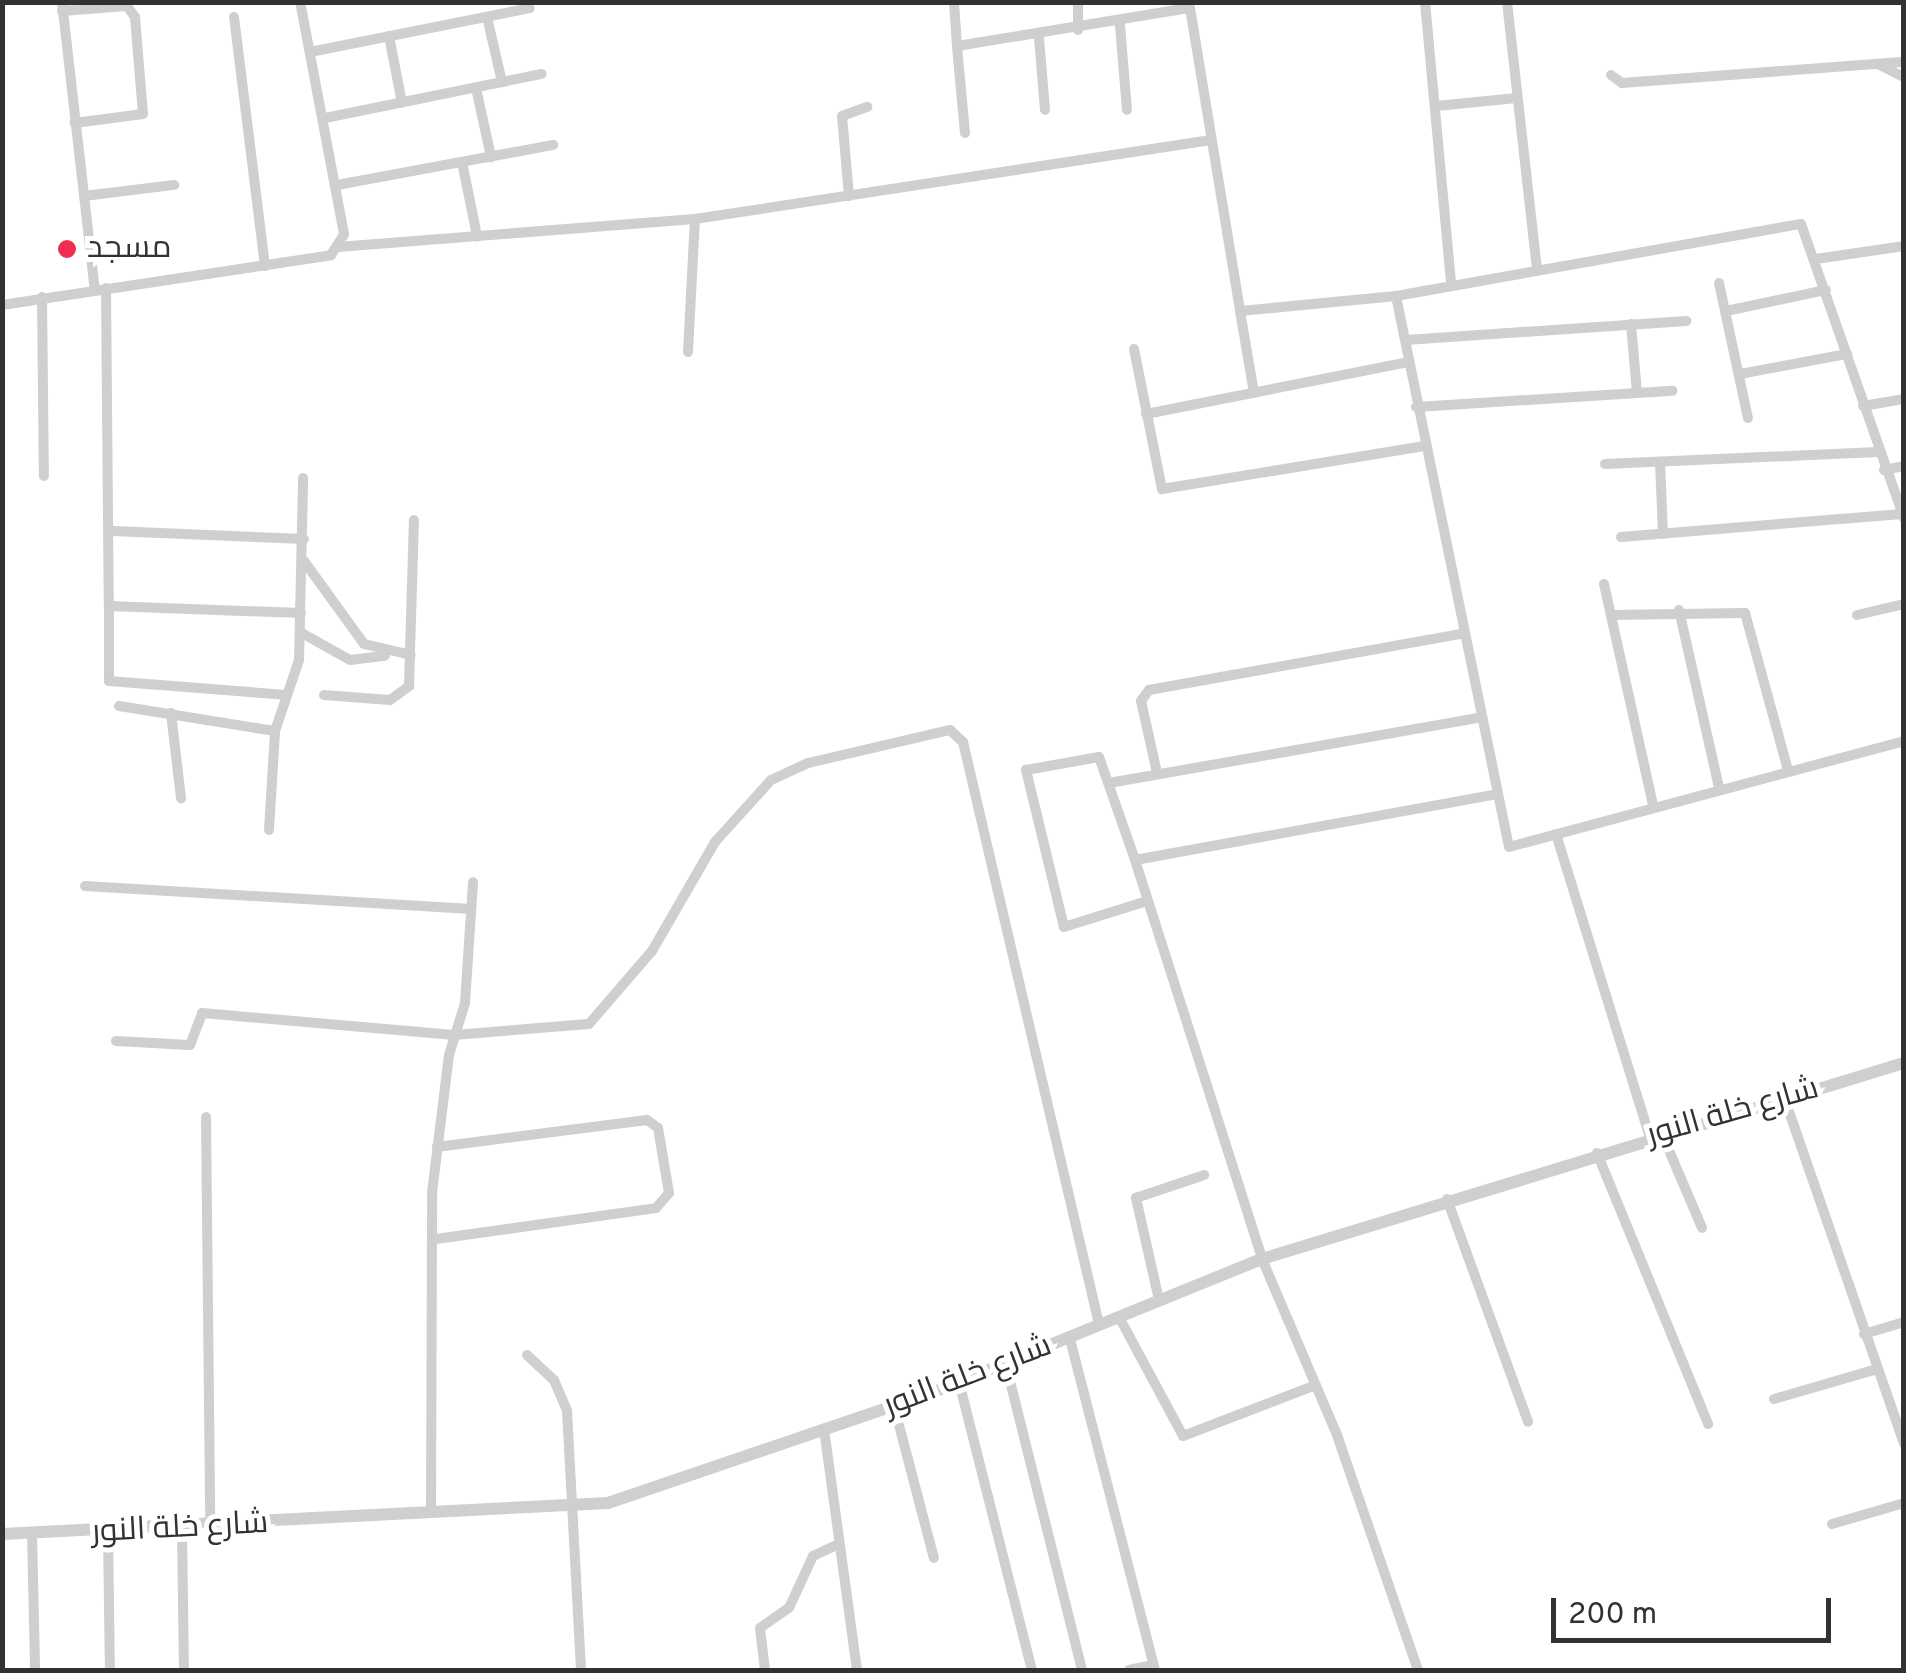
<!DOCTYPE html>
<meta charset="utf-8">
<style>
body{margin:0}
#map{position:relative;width:1906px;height:1673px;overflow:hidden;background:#fff;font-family:Overpass,Cairo,sans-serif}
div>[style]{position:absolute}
.minor>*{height:10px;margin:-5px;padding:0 5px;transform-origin:5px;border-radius:5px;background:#cfcfcf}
.tertiary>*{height:12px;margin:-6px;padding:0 6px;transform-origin:6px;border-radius:6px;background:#cfcfcf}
.dots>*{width:28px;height:28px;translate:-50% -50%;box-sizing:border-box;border:5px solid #fff;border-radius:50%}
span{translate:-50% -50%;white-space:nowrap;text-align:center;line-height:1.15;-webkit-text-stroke:10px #fff;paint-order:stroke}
.poi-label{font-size:32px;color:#323232}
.left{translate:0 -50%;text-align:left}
.street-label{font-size:32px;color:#323232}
.frame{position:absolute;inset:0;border:5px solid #323232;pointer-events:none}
.scale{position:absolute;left:1551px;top:1598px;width:280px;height:45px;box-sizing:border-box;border:5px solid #323232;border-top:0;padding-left:12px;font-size:30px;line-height:35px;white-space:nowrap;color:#323232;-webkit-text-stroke:8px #fff;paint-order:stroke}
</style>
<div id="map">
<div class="minor">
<div style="left:62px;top:2px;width:290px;rotate:83.5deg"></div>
<div style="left:954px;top:2px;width:44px;rotate:86.1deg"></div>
<div style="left:1189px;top:2px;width:313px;rotate:80.6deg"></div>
<div style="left:1240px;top:311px;width:157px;rotate:-5.5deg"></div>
<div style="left:1396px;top:296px;width:562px;rotate:78.41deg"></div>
<div style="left:1509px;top:847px;width:409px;rotate:-15deg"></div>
<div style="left:1425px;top:2px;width:282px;rotate:84.7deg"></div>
<div style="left:1507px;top:2px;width:270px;rotate:83.6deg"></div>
<div style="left:62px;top:11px;width:65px;rotate:-4.4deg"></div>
<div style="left:127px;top:6px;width:14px;rotate:54deg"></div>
<div style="left:135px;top:17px;width:97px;rotate:85.3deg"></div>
<div style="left:143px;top:114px;width:69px;rotate:172.5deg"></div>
<div style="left:234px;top:17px;width:251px;rotate:82.9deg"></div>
<div style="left:487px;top:17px;width:67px;rotate:77deg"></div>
<div style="left:1120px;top:25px;width:85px;rotate:85.3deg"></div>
<div style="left:1078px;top:30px;width:28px;rotate:-90deg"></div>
<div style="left:389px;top:36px;width:68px;rotate:79deg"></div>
<div style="left:1039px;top:38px;width:72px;rotate:85.2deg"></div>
<div style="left:310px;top:52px;width:224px;rotate:-11.3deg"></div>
<div style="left:1878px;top:64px;width:29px;rotate:27deg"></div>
<div style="left:1611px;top:75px;width:14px;rotate:36deg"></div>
<div style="left:1622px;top:83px;width:283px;rotate:-4.3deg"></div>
<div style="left:476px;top:88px;width:71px;rotate:77.7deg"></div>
<div style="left:1436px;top:106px;width:81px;rotate:-5.6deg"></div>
<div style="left:325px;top:118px;width:221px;rotate:-11.5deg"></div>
<div style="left:965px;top:133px;width:87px;rotate:-95.3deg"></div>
<div style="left:957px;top:46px;width:235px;rotate:-9.3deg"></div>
<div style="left:462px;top:162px;width:76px;rotate:78.5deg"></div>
<div style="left:337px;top:185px;width:220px;rotate:-10.5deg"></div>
<div style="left:84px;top:196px;width:91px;rotate:-7deg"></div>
<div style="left:849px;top:196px;width:80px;rotate:-95deg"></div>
<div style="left:842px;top:116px;width:27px;rotate:-20deg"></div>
<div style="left:338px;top:247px;width:358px;rotate:-4.5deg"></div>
<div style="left:695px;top:219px;width:522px;rotate:-8.7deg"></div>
<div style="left:1816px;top:259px;width:89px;rotate:-8.4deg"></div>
<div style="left:1719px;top:283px;width:138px;rotate:77.9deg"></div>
<div style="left:106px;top:288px;width:318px;rotate:89.5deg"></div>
<div style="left:109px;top:606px;width:192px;rotate:2.1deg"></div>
<div style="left:1396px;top:296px;width:411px;rotate:-10.1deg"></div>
<div style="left:1801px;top:224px;width:312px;rotate:70.7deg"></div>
<div style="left:42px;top:297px;width:179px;rotate:89.4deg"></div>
<div style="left:2px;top:305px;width:333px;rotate:-8.6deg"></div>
<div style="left:331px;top:255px;width:25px;rotate:-58deg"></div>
<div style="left:344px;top:234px;width:236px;rotate:-100.7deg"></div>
<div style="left:1240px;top:311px;width:83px;rotate:80.3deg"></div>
<div style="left:1726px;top:311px;width:102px;rotate:-11.9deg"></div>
<div style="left:1631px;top:324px;width:68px;rotate:85deg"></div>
<div style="left:1406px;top:340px;width:281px;rotate:-3.9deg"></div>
<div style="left:1134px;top:349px;width:143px;rotate:78.7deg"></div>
<div style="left:1162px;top:489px;width:266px;rotate:-9.3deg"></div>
<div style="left:688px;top:352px;width:133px;rotate:-87deg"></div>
<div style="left:1740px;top:374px;width:109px;rotate:-10.6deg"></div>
<div style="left:1863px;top:406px;width:42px;rotate:-9.7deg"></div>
<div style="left:1416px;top:407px;width:257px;rotate:-3.6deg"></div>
<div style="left:1146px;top:414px;width:267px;rotate:-11.2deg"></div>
<div style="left:1660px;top:462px;width:72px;rotate:87.6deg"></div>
<div style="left:1605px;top:464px;width:273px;rotate:-2.5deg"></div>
<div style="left:1884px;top:470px;width:20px;rotate:-11deg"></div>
<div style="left:113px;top:531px;width:191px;rotate:2.4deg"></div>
<div style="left:1621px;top:537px;width:282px;rotate:-4.7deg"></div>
<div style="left:304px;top:561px;width:102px;rotate:54.1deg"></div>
<div style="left:364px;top:644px;width:48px;rotate:13.2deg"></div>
<div style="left:1604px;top:584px;width:226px;rotate:77.5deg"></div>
<div style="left:109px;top:606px;width:75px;rotate:90deg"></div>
<div style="left:109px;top:681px;width:177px;rotate:4.5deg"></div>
<div style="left:1679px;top:610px;width:182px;rotate:77.3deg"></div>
<div style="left:1611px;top:615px;width:134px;rotate:-0.9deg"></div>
<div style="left:1745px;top:613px;width:163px;rotate:74.7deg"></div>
<div style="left:1857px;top:615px;width:48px;rotate:-13.2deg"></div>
<div style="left:300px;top:632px;width:57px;rotate:29.2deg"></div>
<div style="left:350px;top:660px;width:35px;rotate:-7deg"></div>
<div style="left:324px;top:695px;width:66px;rotate:4.3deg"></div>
<div style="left:390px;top:700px;width:24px;rotate:-36deg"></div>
<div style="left:409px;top:686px;width:166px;rotate:-88.3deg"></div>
<div style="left:119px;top:706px;width:158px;rotate:9.1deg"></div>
<div style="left:171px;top:713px;width:86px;rotate:83.3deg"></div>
<div style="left:1157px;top:773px;width:74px;rotate:-102.5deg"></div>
<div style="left:1141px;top:701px;width:14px;rotate:-54deg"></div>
<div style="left:1149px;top:690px;width:317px;rotate:-10.2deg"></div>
<div style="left:1109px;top:783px;width:375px;rotate:-10deg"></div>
<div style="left:269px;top:830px;width:99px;rotate:-86.5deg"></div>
<div style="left:275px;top:731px;width:75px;rotate:-71.3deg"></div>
<div style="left:299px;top:660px;width:182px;rotate:-88.7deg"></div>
<div style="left:1556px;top:834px;width:317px;rotate:72.8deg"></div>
<div style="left:1135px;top:860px;width:364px;rotate:-10.3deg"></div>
<div style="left:85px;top:886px;width:387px;rotate:3.4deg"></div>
<div style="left:1147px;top:901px;width:87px;rotate:162.6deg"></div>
<div style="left:1064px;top:927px;width:162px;rotate:-103.6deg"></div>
<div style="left:1026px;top:770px;width:74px;rotate:-10.1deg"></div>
<div style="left:1099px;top:757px;width:109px;rotate:70.7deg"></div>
<div style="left:1135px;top:860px;width:419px;rotate:72.3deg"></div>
<div style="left:1262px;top:1259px;width:191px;rotate:66.9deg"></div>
<div style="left:1337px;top:1435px;width:249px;rotate:71deg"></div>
<div style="left:116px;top:1041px;width:74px;rotate:3.1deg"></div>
<div style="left:190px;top:1045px;width:34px;rotate:-69deg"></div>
<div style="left:202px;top:1013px;width:253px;rotate:5deg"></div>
<div style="left:454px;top:1035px;width:135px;rotate:-4.7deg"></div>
<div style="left:589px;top:1024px;width:96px;rotate:-49.2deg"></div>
<div style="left:652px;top:951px;width:126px;rotate:-60deg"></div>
<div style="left:715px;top:842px;width:84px;rotate:-47.9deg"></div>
<div style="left:771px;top:780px;width:41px;rotate:-24.7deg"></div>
<div style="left:808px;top:763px;width:146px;rotate:-13.1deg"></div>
<div style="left:950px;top:730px;width:18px;rotate:43deg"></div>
<div style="left:963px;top:742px;width:598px;rotate:76.85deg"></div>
<div style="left:1784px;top:1097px;width:367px;rotate:70.9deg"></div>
<div style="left:206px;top:1117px;width:411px;rotate:89.4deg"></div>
<div style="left:1662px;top:1134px;width:102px;rotate:66.9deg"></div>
<div style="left:1597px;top:1153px;width:293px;rotate:67.7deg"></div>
<div style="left:1447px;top:1199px;width:237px;rotate:70deg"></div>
<div style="left:436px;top:1239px;width:222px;rotate:-8deg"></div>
<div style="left:656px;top:1208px;width:20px;rotate:-49deg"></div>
<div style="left:669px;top:1193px;width:66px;rotate:-99.6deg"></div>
<div style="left:658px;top:1128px;width:14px;rotate:-144deg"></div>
<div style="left:647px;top:1120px;width:212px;rotate:172.7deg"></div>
<div style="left:1159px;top:1300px;width:105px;rotate:-102.7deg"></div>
<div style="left:1136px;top:1198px;width:72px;rotate:-18.7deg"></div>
<div style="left:1119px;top:1317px;width:135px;rotate:61.7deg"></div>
<div style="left:1183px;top:1436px;width:142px;rotate:-21deg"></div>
<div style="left:1864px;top:1334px;width:42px;rotate:-16.7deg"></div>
<div style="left:1070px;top:1339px;width:342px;rotate:75.6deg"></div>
<div style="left:527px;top:1355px;width:37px;rotate:43deg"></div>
<div style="left:554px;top:1380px;width:34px;rotate:67deg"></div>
<div style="left:567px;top:1411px;width:259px;rotate:86.9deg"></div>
<div style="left:1006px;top:1365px;width:314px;rotate:76deg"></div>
<div style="left:959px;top:1382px;width:297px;rotate:75.8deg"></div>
<div style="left:1774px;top:1399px;width:107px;rotate:-16.2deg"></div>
<div style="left:894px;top:1406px;width:157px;rotate:75.3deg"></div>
<div style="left:824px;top:1429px;width:243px;rotate:82.2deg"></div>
<div style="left:431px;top:1513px;width:320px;rotate:-89.8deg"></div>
<div style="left:432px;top:1193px;width:139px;rotate:-83deg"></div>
<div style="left:449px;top:1055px;width:54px;rotate:-72.9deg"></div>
<div style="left:465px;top:1003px;width:121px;rotate:-86.2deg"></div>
<div style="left:1832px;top:1524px;width:75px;rotate:-16.3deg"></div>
<div style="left:182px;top:1530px;width:140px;rotate:89.2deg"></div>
<div style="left:32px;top:1534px;width:136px;rotate:88.7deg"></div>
<div style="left:108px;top:1534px;width:136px;rotate:89.2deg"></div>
<div style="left:765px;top:1670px;width:42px;rotate:-96.8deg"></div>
<div style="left:760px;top:1628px;width:35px;rotate:-35deg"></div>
<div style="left:789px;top:1608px;width:57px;rotate:-65.2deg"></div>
<div style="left:813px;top:1556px;width:29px;rotate:-25deg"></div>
<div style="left:1129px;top:1670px;width:25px;rotate:-12deg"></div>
</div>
<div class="tertiary">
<div style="left:2px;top:1534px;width:607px;rotate:-2.93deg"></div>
<div style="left:608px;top:1503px;width:344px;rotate:-18.8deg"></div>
<div style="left:934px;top:1392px;width:354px;rotate:-22.1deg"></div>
<div style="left:1262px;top:1259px;width:671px;rotate:-16.98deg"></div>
</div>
<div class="dots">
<div style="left:67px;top:249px;background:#f02e51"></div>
</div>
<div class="poi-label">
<span class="left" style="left:87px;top:249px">مسجد</span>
</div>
<div class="street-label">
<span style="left:1733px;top:1113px;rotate:-16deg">شارع خلة النور</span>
<span style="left:968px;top:1377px;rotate:-21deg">شارع خلة النور</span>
<span style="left:180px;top:1529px;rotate:-3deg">شارع خلة النور</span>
</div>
<div class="frame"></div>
<div class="scale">200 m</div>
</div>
